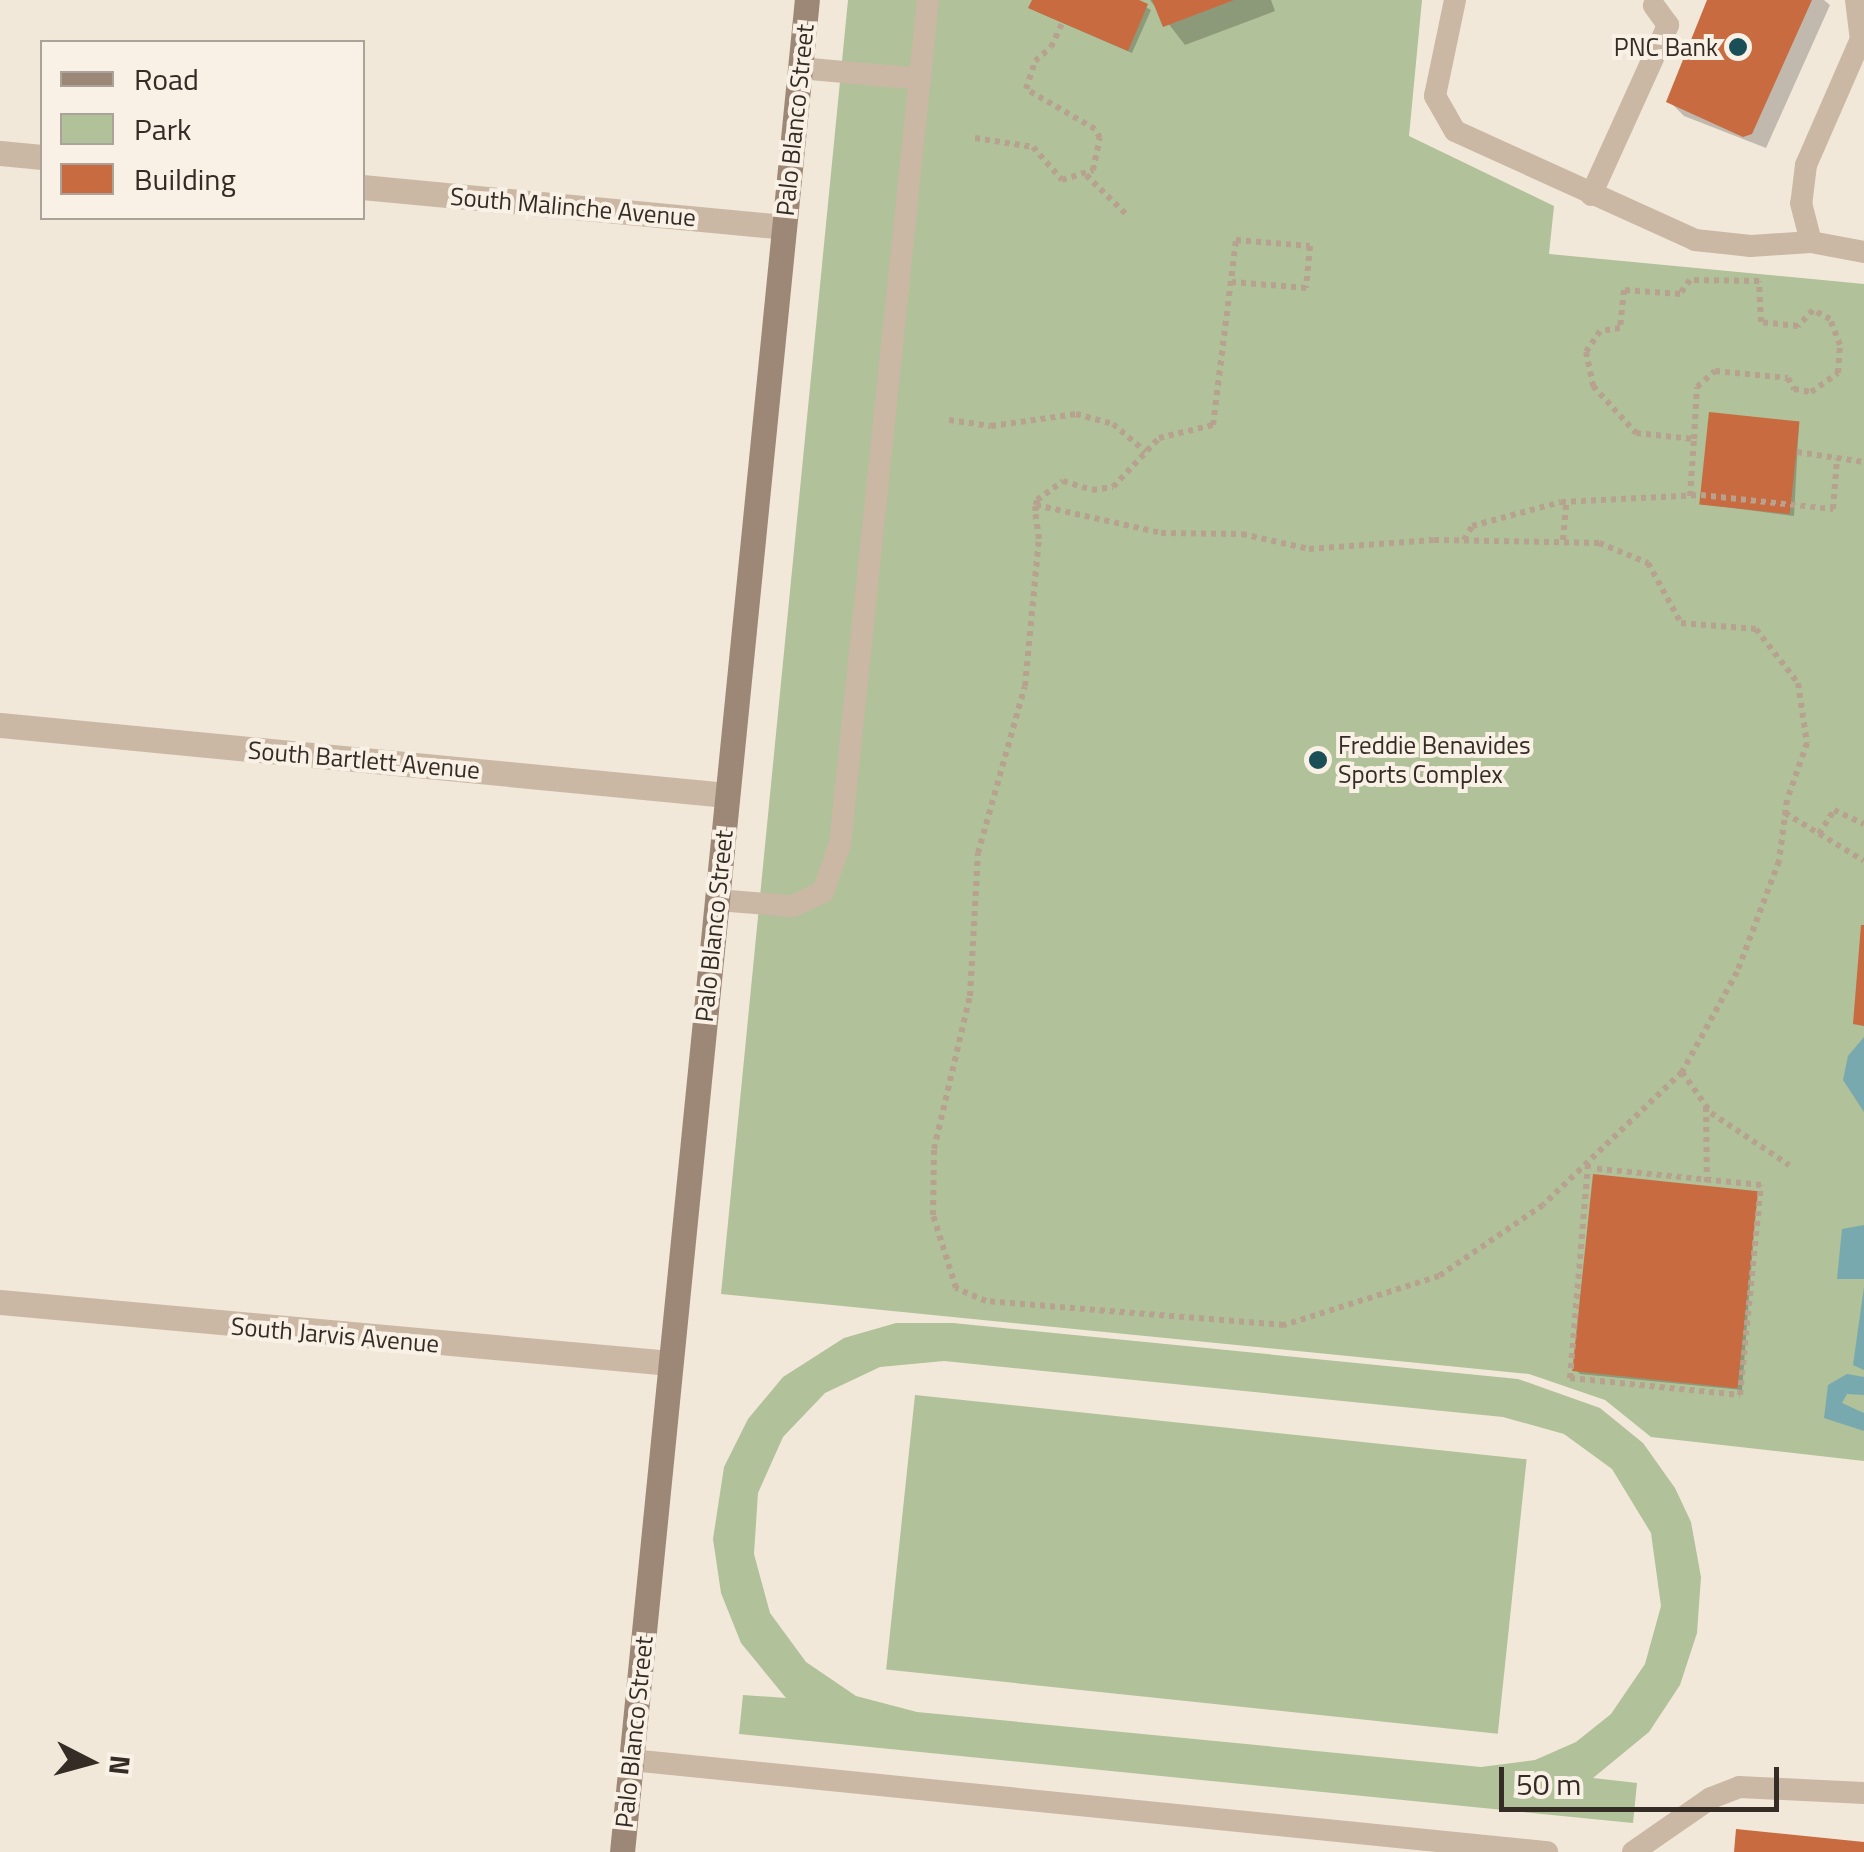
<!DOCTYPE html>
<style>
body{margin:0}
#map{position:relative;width:1864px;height:1852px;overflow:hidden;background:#f2e8d9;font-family:"Titillium Web",sans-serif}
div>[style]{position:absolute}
.green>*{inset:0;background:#b1c199;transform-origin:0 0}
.water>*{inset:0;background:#77a9af}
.shadow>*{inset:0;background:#0003}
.building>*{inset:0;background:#c86b40;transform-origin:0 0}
.path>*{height:6px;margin-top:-3px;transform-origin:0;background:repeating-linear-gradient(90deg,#b6a28f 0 5px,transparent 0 10px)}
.lane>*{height:22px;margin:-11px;padding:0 11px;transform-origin:11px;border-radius:11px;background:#cab8a5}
.street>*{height:25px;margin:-12.5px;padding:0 12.5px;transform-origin:12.5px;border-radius:12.5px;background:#cab8a5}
.secondary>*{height:25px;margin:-12.5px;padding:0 12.5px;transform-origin:12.5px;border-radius:12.5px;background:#9d8776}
.dots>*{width:28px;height:28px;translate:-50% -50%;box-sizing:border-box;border:5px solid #f9f1e5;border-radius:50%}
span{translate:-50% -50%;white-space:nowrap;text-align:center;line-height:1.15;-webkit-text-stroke:8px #f9f1e5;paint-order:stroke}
.poi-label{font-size:25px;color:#352c26}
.right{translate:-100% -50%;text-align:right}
.left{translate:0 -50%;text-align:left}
.street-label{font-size:25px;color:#352c26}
.legend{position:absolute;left:40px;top:40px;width:325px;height:180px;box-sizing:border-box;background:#f9f1e5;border:2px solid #aba299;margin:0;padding:12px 18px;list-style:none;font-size:30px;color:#352c26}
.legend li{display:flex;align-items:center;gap:20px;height:50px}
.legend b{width:50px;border:2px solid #aba299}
.north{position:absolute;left:40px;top:1712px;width:100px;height:100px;-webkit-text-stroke:8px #f9f1e5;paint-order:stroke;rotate:96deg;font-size:28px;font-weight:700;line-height:40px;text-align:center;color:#352c26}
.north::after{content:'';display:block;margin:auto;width:35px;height:45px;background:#352c26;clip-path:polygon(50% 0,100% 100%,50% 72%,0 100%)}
.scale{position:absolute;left:1499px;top:1767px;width:280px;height:45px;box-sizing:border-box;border:5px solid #352c26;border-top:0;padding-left:12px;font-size:30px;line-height:35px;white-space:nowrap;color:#352c26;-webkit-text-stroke:8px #f9f1e5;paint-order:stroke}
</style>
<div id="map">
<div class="green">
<div style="clip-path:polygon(848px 0,1422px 0,1409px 136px,1554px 206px,1549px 254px,1864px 284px,1864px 1461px,1651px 1437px,1605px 1400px,1529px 1374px,721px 1294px)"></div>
<div style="clip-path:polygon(evenodd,896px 1323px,953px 1323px,1518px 1379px,1600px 1408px,1643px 1443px,1675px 1488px,1691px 1522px,1701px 1577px,1697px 1633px,1680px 1685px,1649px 1732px,1593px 1778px,1637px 1783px,1633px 1823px,739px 1734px,743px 1695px,786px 1698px,741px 1643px,721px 1593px,713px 1539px,724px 1467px,748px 1419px,783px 1377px,844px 1338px,896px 1323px,944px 1361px,1503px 1417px,1564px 1434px,1612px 1469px,1651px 1533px,1661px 1606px,1645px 1664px,1611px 1714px,1576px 1742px,1535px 1760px,1481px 1767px,917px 1712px,856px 1696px,806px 1662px,770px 1613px,754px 1554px,758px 1493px,783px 1437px,825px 1393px,880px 1367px,944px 1361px)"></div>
<div style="left:915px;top:1395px;width:615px;height:276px;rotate:6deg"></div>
</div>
<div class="water">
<div style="clip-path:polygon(1864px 1037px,1864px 1112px,1843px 1080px,1848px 1056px)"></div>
<div style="clip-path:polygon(1864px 1225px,1864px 1279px,1837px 1279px,1842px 1229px)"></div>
<div style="clip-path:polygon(1864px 1287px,1864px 1370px,1853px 1365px)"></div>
<div style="clip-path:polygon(1847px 1374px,1864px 1377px,1864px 1395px,1847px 1394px,1842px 1403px,1864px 1413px,1864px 1431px,1824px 1418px,1828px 1385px)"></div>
</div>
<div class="shadow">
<div style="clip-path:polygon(1035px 0,1133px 0,1151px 10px,1132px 53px,1035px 11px)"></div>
<div style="clip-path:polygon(1150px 0,1271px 0,1275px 11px,1185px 45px)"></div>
<div style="clip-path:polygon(1711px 0,1824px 0,1830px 5px,1766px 148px,1684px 116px,1669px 101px)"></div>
<div style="clip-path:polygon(1799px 423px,1794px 516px,1703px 504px)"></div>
<div style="clip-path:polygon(1757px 1193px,1742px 1390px,1580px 1374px,1576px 1370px)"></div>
</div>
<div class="building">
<div style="clip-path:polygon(1032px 0,1139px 0,1148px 4px,1128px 51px,1028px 8px)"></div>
<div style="clip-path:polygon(1152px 0,1234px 0,1163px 27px)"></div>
<div style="clip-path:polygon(1707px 0,1812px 0,1752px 134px,1743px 137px,1666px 102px)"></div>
<div style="left:1709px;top:412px;width:91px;height:93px;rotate:6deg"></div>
<div style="clip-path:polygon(1861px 925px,1864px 925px,1864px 1026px,1853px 1024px)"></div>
<div style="left:1593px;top:1174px;width:166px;height:198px;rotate:6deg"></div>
<div style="clip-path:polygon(1736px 1829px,1864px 1842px,1864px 1852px,1734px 1852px)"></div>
</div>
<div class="path">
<div style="left:975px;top:138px;width:59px;rotate:8.8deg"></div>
<div style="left:1033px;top:147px;width:44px;rotate:48.7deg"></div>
<div style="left:1062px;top:180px;width:33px;rotate:-18deg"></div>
<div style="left:1093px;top:170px;width:33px;rotate:-78deg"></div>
<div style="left:1100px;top:138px;width:10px;rotate:-119deg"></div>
<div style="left:1095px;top:129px;width:80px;rotate:-149.9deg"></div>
<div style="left:1026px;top:89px;width:29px;rotate:-72deg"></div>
<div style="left:1035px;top:61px;width:21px;rotate:-41deg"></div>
<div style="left:1051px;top:47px;width:29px;rotate:-65deg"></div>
<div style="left:1086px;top:175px;width:57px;rotate:44.3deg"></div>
<div style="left:949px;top:420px;width:42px;rotate:8.1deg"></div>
<div style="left:991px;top:426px;width:86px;rotate:-8deg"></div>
<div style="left:1076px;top:414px;width:38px;rotate:15deg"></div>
<div style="left:1113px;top:424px;width:43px;rotate:40.3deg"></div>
<div style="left:1797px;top:452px;width:68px;rotate:8.5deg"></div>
<div style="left:1690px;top:496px;width:57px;rotate:-86deg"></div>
<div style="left:1694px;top:439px;width:52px;rotate:-86.7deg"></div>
<div style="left:1697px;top:387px;width:24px;rotate:-42deg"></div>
<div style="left:1715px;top:371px;width:73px;rotate:5.5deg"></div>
<div style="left:1788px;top:378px;width:13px;rotate:61deg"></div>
<div style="left:1794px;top:389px;width:17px;rotate:10deg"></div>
<div style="left:1811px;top:392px;width:33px;rotate:-35deg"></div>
<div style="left:1838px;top:373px;width:28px;rotate:-86deg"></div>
<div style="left:1840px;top:345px;width:28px;rotate:-111deg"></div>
<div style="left:1830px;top:319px;width:19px;rotate:-152deg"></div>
<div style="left:1813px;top:310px;width:22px;rotate:133deg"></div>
<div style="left:1798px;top:326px;width:37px;rotate:-174deg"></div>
<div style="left:1761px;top:322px;width:41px;rotate:-92.8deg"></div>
<div style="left:1759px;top:281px;width:69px;rotate:-179.2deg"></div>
<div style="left:1690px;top:280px;width:17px;rotate:126deg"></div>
<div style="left:1680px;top:294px;width:56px;rotate:-175.9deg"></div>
<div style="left:1624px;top:290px;width:38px;rotate:96deg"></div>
<div style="left:1620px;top:328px;width:20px;rotate:171deg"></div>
<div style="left:1600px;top:331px;width:25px;rotate:124deg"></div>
<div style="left:1586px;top:352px;width:35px;rotate:78deg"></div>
<div style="left:1593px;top:386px;width:64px;rotate:47.5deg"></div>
<div style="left:1636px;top:433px;width:58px;rotate:5.9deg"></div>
<div style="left:1036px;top:505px;width:128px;rotate:12.6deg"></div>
<div style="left:1161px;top:533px;width:81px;rotate:0.7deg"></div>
<div style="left:1242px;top:534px;width:69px;rotate:12.6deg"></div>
<div style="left:1309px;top:549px;width:125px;rotate:-4.1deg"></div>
<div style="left:1434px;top:540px;width:165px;rotate:1deg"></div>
<div style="left:1599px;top:543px;width:53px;rotate:22.2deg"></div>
<div style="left:1648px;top:563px;width:68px;rotate:61.2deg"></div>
<div style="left:1681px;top:623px;width:75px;rotate:4.6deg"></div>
<div style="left:1756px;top:629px;width:68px;rotate:52.1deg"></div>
<div style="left:1798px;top:683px;width:61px;rotate:81.5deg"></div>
<div style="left:1807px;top:743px;width:60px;rotate:109.3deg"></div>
<div style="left:1787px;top:800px;width:62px;rotate:97.5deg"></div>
<div style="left:1779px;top:861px;width:119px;rotate:110.7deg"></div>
<div style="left:1737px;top:972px;width:114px;rotate:118.8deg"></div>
<div style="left:1682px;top:1072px;width:192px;rotate:136.3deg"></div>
<div style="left:1543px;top:1205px;width:126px;rotate:145.7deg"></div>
<div style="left:1439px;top:1276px;width:163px;rotate:162.5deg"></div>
<div style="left:1284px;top:1325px;width:299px;rotate:-175.4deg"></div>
<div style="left:986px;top:1301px;width:33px;rotate:-157deg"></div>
<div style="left:956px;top:1288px;width:77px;rotate:-107.5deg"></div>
<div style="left:933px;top:1215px;width:66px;rotate:-89.1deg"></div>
<div style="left:934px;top:1149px;width:157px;rotate:-76.8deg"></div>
<div style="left:970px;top:996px;width:143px;rotate:-86.8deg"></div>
<div style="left:978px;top:853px;width:173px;rotate:-74.3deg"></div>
<div style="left:1025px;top:686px;width:148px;rotate:-84.6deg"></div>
<div style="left:1039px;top:539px;width:28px;rotate:-98deg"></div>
<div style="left:1035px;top:511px;width:6px;rotate:-81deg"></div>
<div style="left:1036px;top:505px;width:5px;rotate:-79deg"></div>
<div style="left:1037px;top:500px;width:32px;rotate:-36deg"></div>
<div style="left:1063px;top:481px;width:30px;rotate:17deg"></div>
<div style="left:1092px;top:490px;width:21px;rotate:-8deg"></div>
<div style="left:1113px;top:487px;width:67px;rotate:-46.8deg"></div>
<div style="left:1159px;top:438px;width:56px;rotate:-13.5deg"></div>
<div style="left:1213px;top:425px;width:186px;rotate:-82.9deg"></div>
<div style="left:1236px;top:240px;width:74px;rotate:4.6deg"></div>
<div style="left:1310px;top:246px;width:42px;rotate:95.4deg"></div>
<div style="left:1306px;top:288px;width:74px;rotate:-175.4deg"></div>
<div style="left:1464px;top:540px;width:16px;rotate:-60deg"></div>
<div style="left:1472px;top:526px;width:92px;rotate:-15.1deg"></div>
<div style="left:1561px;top:502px;width:140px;rotate:-2.9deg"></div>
<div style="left:1701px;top:495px;width:133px;rotate:6.1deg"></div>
<div style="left:1833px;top:509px;width:51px;rotate:-85.5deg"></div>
<div style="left:1563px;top:540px;width:38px;rotate:-85deg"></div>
<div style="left:1785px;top:813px;width:92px;rotate:31.3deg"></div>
<div style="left:1819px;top:834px;width:28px;rotate:-58deg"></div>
<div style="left:1834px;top:810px;width:33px;rotate:25deg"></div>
<div style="left:1682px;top:1072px;width:50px;rotate:54.7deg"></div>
<div style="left:1711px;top:1113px;width:94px;rotate:33.7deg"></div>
<div style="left:1706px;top:1107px;width:78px;rotate:89.3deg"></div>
<div style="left:1588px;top:1164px;width:215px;rotate:94.8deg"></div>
<div style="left:1570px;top:1378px;width:171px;rotate:5.7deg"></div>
<div style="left:1740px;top:1395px;width:211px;rotate:-84.3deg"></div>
<div style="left:1761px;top:1185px;width:170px;rotate:-174.3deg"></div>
</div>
<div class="lane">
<div style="left:1455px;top:0;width:98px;rotate:101.8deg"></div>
<div style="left:1435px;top:96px;width:40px;rotate:60.3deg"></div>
<div style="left:1455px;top:131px;width:264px;rotate:24.4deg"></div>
<div style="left:1695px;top:240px;width:56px;rotate:6.1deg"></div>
<div style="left:1751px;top:246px;width:60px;rotate:-3.8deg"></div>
<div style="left:1856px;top:0;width:39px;rotate:83deg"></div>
<div style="left:1861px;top:39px;width:137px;rotate:113.6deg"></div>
<div style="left:1806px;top:165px;width:38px;rotate:97deg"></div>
<div style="left:1801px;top:203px;width:40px;rotate:75.6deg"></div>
<div style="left:1811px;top:242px;width:54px;rotate:10.7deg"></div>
<div style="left:800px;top:68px;width:121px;rotate:5.2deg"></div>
<div style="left:1591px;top:195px;width:187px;rotate:-65.6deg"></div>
<div style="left:1668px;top:25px;width:24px;rotate:-126deg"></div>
<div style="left:717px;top:900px;width:76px;rotate:4.5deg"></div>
<div style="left:793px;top:906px;width:33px;rotate:-25deg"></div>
<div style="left:823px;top:892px;width:51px;rotate:-70.5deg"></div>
<div style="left:840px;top:844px;width:849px;rotate:-84.05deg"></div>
<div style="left:631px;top:1760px;width:921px;rotate:5.74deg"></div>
<div style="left:1633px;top:1852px;width:95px;rotate:-34.7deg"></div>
<div style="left:1711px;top:1798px;width:30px;rotate:-21deg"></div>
<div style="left:1739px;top:1787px;width:125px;rotate:2.7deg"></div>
</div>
<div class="street">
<div style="left:0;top:153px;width:42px;rotate:5.4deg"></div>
<div style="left:362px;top:187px;width:424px;rotate:5.4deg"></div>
<div style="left:0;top:725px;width:730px;rotate:5.5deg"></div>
<div style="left:0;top:1302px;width:673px;rotate:5.2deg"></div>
</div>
<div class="secondary">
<div style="left:622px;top:1852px;width:1861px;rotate:-84.3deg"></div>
</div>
<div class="dots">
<div style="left:1738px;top:47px;background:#1b4f57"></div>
<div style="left:1318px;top:760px;background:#1b4f57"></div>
</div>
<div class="poi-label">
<span class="right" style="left:1718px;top:47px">PNC Bank</span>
<span class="left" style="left:1338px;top:760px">Freddie Benavides<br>Sports Complex</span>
</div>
<div class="street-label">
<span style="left:795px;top:120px;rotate:-84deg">Palo Blanco Street</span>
<span style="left:573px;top:207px;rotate:5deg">South Malinche Avenue</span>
<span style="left:364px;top:760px;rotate:5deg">South Bartlett Avenue</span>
<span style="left:714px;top:926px;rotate:-84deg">Palo Blanco Street</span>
<span style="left:335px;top:1335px;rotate:5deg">South Jarvis Avenue</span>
<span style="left:634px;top:1732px;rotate:-84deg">Palo Blanco Street</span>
</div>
<ul class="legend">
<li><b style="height:12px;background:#9d8776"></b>Road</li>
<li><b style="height:28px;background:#b1c199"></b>Park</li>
<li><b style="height:28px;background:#c86b40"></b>Building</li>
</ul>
<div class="north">N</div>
<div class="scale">50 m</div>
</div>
